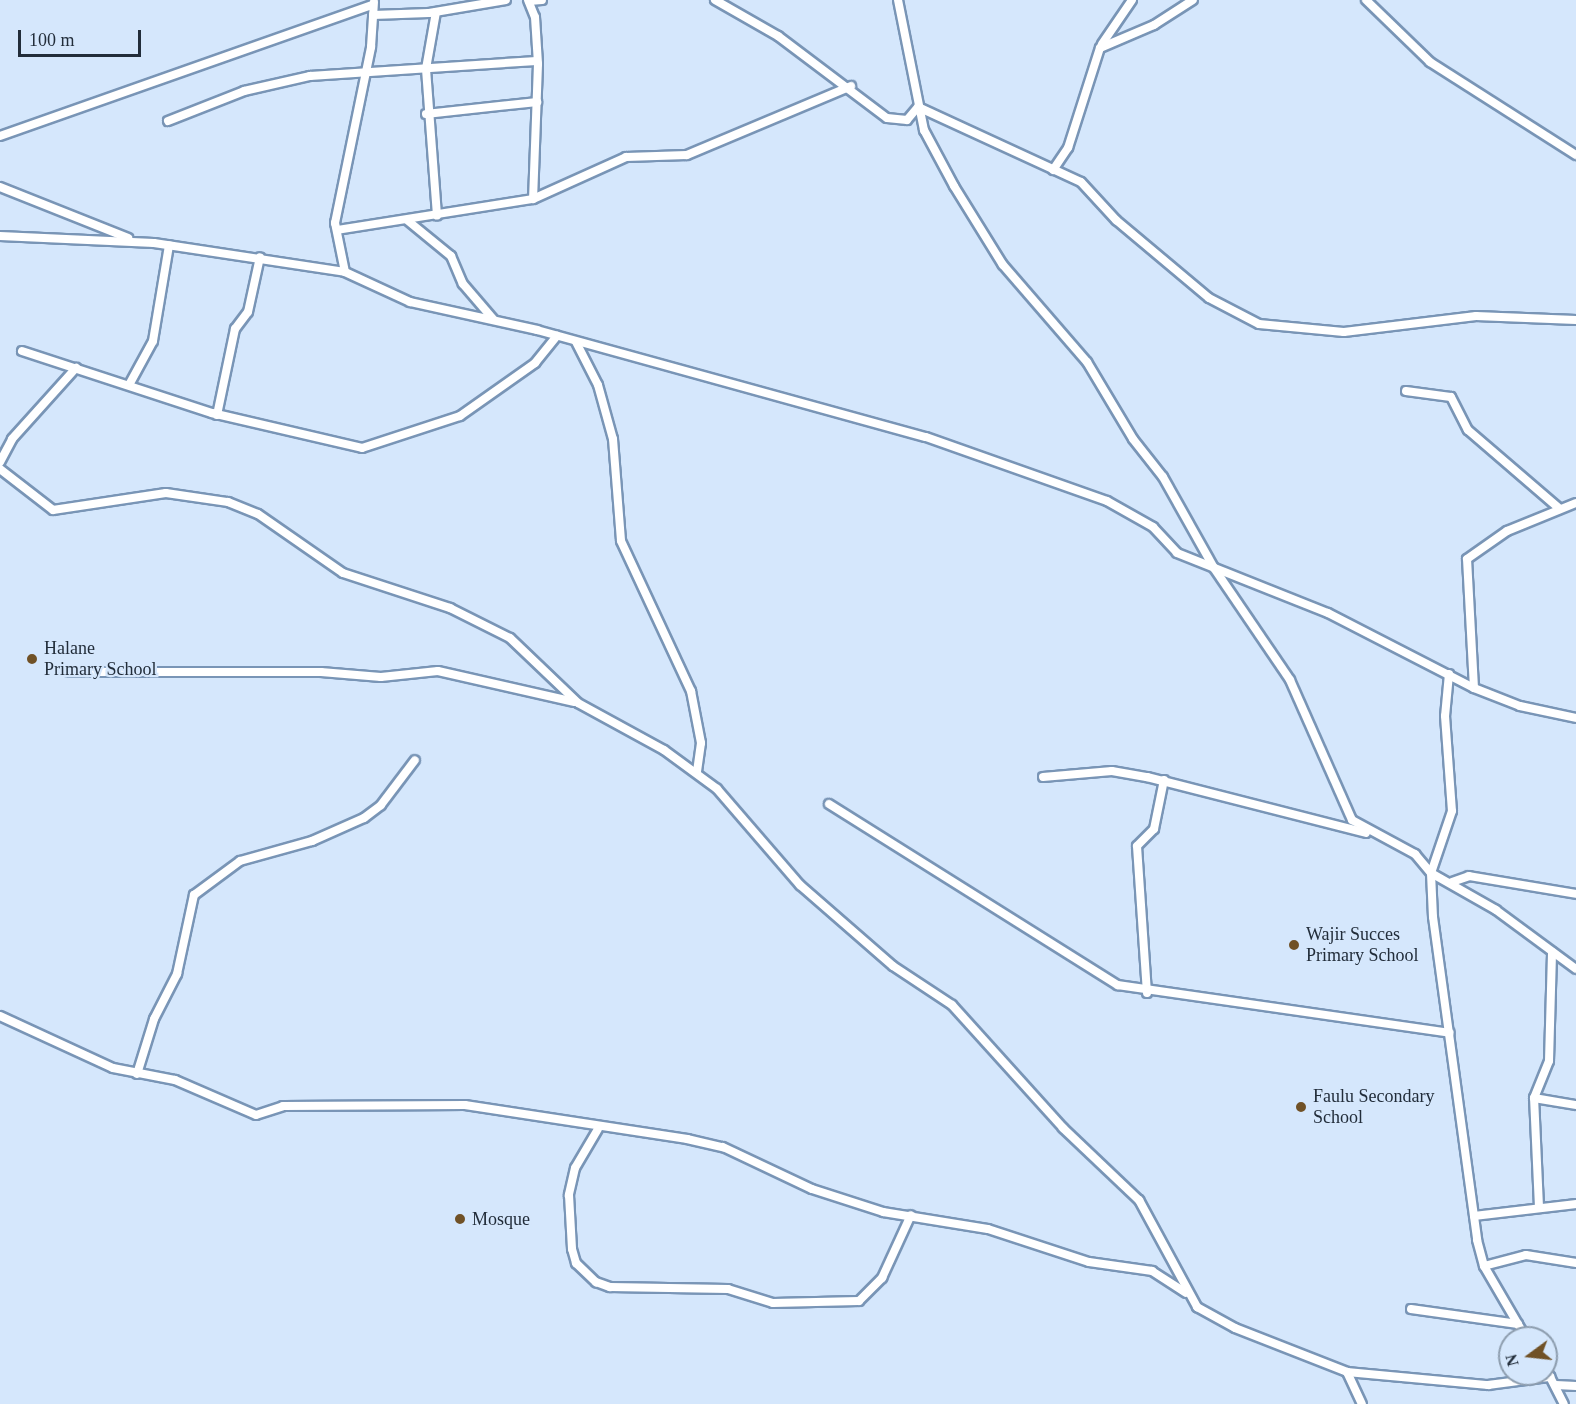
<!DOCTYPE html>
<style>
body{margin:0}
#map{position:relative;width:1576px;height:1404px;overflow:hidden;background:#d5e7fc;font-family:"Times New Roman",serif}
div>[style]{position:absolute}
.roads{filter:drop-shadow(2px 0 #7995b6) drop-shadow(-2px 0 #7995b6) drop-shadow(0 2px #7995b6) drop-shadow(0 -2px #7995b6)}
.minor>*{height:8px;margin:-4px;padding:0 4px;transform-origin:4px;border-radius:4px;background:#fff}
.dots>*{width:16px;height:16px;translate:-50% -50%;box-sizing:border-box;border:3px solid #d5e7fc;border-radius:50%}
span{translate:-50% -50%;white-space:nowrap;text-align:center;line-height:1.15;-webkit-text-stroke:4.5px #d5e7fc;paint-order:stroke}
.poi-label{font-size:18px;color:#222d3a}
.left{translate:0 -50%;text-align:left}
.north{position:absolute;left:1498px;top:1326px;width:60px;height:60px;box-sizing:border-box;background:#d5e7fc;border:2px solid #8d9dae;border-radius:50%;rotate:255deg;font-size:16px;font-weight:700;line-height:24px;text-align:center;color:#222d3a}
.north::after{content:'';display:block;margin:auto;width:21px;height:27px;background:#705126;clip-path:polygon(50% 0,100% 100%,50% 72%,0 100%)}
.scale{position:absolute;left:18px;top:30px;width:123px;height:27px;box-sizing:border-box;border:3px solid #222d3a;border-top:0;padding-left:8px;font-size:18px;line-height:21px;white-space:nowrap;color:#222d3a;-webkit-text-stroke:4px #d5e7fc;paint-order:stroke}
</style>
<div id="map">
<div class="roads">
<div class="minor">
<div style="left:528px;top:0;width:18px;rotate:68deg"></div>
<div style="left:535px;top:17px;width:47px;rotate:86.3deg"></div>
<div style="left:538px;top:64px;width:135px;rotate:92.1deg"></div>
<div style="left:715px;top:0;width:73px;rotate:29.7deg"></div>
<div style="left:778px;top:36px;width:136px;rotate:37deg"></div>
<div style="left:887px;top:118px;width:20px;rotate:6deg"></div>
<div style="left:907px;top:120px;width:17px;rotate:-50deg"></div>
<div style="left:918px;top:107px;width:179px;rotate:24.7deg"></div>
<div style="left:1081px;top:182px;width:52px;rotate:47.4deg"></div>
<div style="left:1116px;top:220px;width:121px;rotate:40deg"></div>
<div style="left:1209px;top:298px;width:56px;rotate:27.5deg"></div>
<div style="left:1259px;top:324px;width:85px;rotate:5.4deg"></div>
<div style="left:1344px;top:332px;width:133px;rotate:-6.9deg"></div>
<div style="left:1476px;top:316px;width:100px;rotate:2.3deg"></div>
<div style="left:898px;top:0;width:133px;rotate:78.7deg"></div>
<div style="left:924px;top:130px;width:64px;rotate:61.8deg"></div>
<div style="left:954px;top:186px;width:93px;rotate:58.2deg"></div>
<div style="left:1003px;top:265px;width:128px;rotate:49.1deg"></div>
<div style="left:1087px;top:362px;width:90px;rotate:59.1deg"></div>
<div style="left:1133px;top:439px;width:48px;rotate:51.7deg"></div>
<div style="left:1163px;top:477px;width:104px;rotate:60.7deg"></div>
<div style="left:1214px;top:568px;width:135px;rotate:55.8deg"></div>
<div style="left:1290px;top:680px;width:153px;rotate:66.1deg"></div>
<div style="left:1352px;top:820px;width:72px;rotate:28.4deg"></div>
<div style="left:1415px;top:854px;width:25px;rotate:50deg"></div>
<div style="left:1431px;top:873px;width:75px;rotate:29.6deg"></div>
<div style="left:1496px;top:910px;width:99px;rotate:36.4deg"></div>
<div style="left:1366px;top:0;width:89px;rotate:44.1deg"></div>
<div style="left:1430px;top:62px;width:173px;rotate:32.5deg"></div>
<div style="left:529px;top:1px;width:13px;rotate:-4deg"></div>
<div style="left:436px;top:12px;width:58px;rotate:100deg"></div>
<div style="left:426px;top:69px;width:147px;rotate:85.7deg"></div>
<div style="left:373px;top:15px;width:56px;rotate:-2deg"></div>
<div style="left:429px;top:13px;width:78px;rotate:-9.6deg"></div>
<div style="left:1102px;top:44px;width:53px;rotate:-55.7deg"></div>
<div style="left:426px;top:114px;width:112px;rotate:-6.2deg"></div>
<div style="left:168px;top:121px;width:82px;rotate:-21.5deg"></div>
<div style="left:244px;top:91px;width:68px;rotate:-12.8deg"></div>
<div style="left:310px;top:76px;width:227px;rotate:-3.8deg"></div>
<div style="left:0;top:136px;width:395px;rotate:-19.4deg"></div>
<div style="left:1053px;top:170px;width:27px;rotate:-56deg"></div>
<div style="left:1068px;top:148px;width:105px;rotate:-72.3deg"></div>
<div style="left:1100px;top:48px;width:59px;rotate:-23.1deg"></div>
<div style="left:1154px;top:25px;width:46px;rotate:-32.7deg"></div>
<div style="left:0;top:187px;width:138px;rotate:21.7deg"></div>
<div style="left:407px;top:220px;width:57px;rotate:39.3deg"></div>
<div style="left:451px;top:256px;width:30px;rotate:67deg"></div>
<div style="left:463px;top:284px;width:46px;rotate:49.4deg"></div>
<div style="left:337px;top:230px;width:198px;rotate:-9deg"></div>
<div style="left:533px;top:199px;width:102px;rotate:-24.3deg"></div>
<div style="left:626px;top:157px;width:61px;rotate:-1.9deg"></div>
<div style="left:687px;top:155px;width:178px;rotate:-22.8deg"></div>
<div style="left:0;top:236px;width:154px;rotate:2.6deg"></div>
<div style="left:154px;top:243px;width:193px;rotate:8.6deg"></div>
<div style="left:345px;top:272px;width:72px;rotate:24.8deg"></div>
<div style="left:410px;top:302px;width:130px;rotate:12.4deg"></div>
<div style="left:537px;top:330px;width:403px;rotate:15.4deg"></div>
<div style="left:926px;top:437px;width:192px;rotate:19.5deg"></div>
<div style="left:1107px;top:501px;width:53px;rotate:29.5deg"></div>
<div style="left:1153px;top:527px;width:35px;rotate:47deg"></div>
<div style="left:1177px;top:553px;width:162px;rotate:21.7deg"></div>
<div style="left:1328px;top:613px;width:164px;rotate:27.2deg"></div>
<div style="left:1474px;top:688px;width:49px;rotate:21.4deg"></div>
<div style="left:1520px;top:706px;width:57px;rotate:12.1deg"></div>
<div style="left:345px;top:272px;width:50px;rotate:-101.5deg"></div>
<div style="left:335px;top:223px;width:180px;rotate:-78.4deg"></div>
<div style="left:371px;top:47px;width:45px;rotate:-86.2deg"></div>
<div style="left:576px;top:342px;width:48px;rotate:62.9deg"></div>
<div style="left:598px;top:385px;width:56px;rotate:74.5deg"></div>
<div style="left:613px;top:439px;width:102px;rotate:85.5deg"></div>
<div style="left:621px;top:541px;width:166px;rotate:65deg"></div>
<div style="left:691px;top:691px;width:53px;rotate:79.1deg"></div>
<div style="left:701px;top:743px;width:29px;rotate:98deg"></div>
<div style="left:22px;top:351px;width:200px;rotate:18.1deg"></div>
<div style="left:212px;top:413px;width:154px;rotate:13.1deg"></div>
<div style="left:362px;top:448px;width:103px;rotate:-18.1deg"></div>
<div style="left:460px;top:416px;width:92px;rotate:-35.2deg"></div>
<div style="left:535px;top:363px;width:35px;rotate:-51deg"></div>
<div style="left:129px;top:385px;width:50px;rotate:-61.4deg"></div>
<div style="left:153px;top:341px;width:97px;rotate:-80.5deg"></div>
<div style="left:1406px;top:391px;width:45px;rotate:7.6deg"></div>
<div style="left:1451px;top:397px;width:37px;rotate:63deg"></div>
<div style="left:1468px;top:430px;width:121px;rotate:40.7deg"></div>
<div style="left:217px;top:415px;width:88px;rotate:-78.2deg"></div>
<div style="left:235px;top:329px;width:21px;rotate:-53deg"></div>
<div style="left:248px;top:312px;width:56px;rotate:-77.7deg"></div>
<div style="left:0;top:462px;width:26px;rotate:-62deg"></div>
<div style="left:12px;top:439px;width:96px;rotate:-48deg"></div>
<div style="left:0;top:469px;width:67px;rotate:37.7deg"></div>
<div style="left:53px;top:510px;width:114px;rotate:-8.6deg"></div>
<div style="left:166px;top:493px;width:63px;rotate:8.3deg"></div>
<div style="left:228px;top:502px;width:32px;rotate:22deg"></div>
<div style="left:258px;top:514px;width:103px;rotate:34.8deg"></div>
<div style="left:343px;top:573px;width:113px;rotate:18.1deg"></div>
<div style="left:450px;top:608px;width:67px;rotate:26.6deg"></div>
<div style="left:510px;top:638px;width:94px;rotate:43.7deg"></div>
<div style="left:578px;top:703px;width:98px;rotate:28.7deg"></div>
<div style="left:664px;top:750px;width:66px;rotate:36.3deg"></div>
<div style="left:717px;top:789px;width:127px;rotate:49.2deg"></div>
<div style="left:800px;top:885px;width:123px;rotate:41.1deg"></div>
<div style="left:893px;top:966px;width:71px;rotate:33.5deg"></div>
<div style="left:952px;top:1005px;width:166px;rotate:47.9deg"></div>
<div style="left:1063px;top:1128px;width:105px;rotate:43.5deg"></div>
<div style="left:1139px;top:1200px;width:122px;rotate:61.5deg"></div>
<div style="left:1197px;top:1307px;width:43px;rotate:28.9deg"></div>
<div style="left:1235px;top:1328px;width:120px;rotate:21.4deg"></div>
<div style="left:1347px;top:1372px;width:35px;rotate:65deg"></div>
<div style="left:69px;top:672px;width:252px"></div>
<div style="left:321px;top:672px;width:60px;rotate:4.8deg"></div>
<div style="left:381px;top:677px;width:57px;rotate:-6deg"></div>
<div style="left:438px;top:671px;width:140px;rotate:12.8deg"></div>
<div style="left:1449px;top:674px;width:42px;rotate:95.4deg"></div>
<div style="left:1445px;top:716px;width:95px;rotate:85.8deg"></div>
<div style="left:1452px;top:811px;width:65px;rotate:108.7deg"></div>
<div style="left:1431px;top:873px;width:44px;rotate:87.4deg"></div>
<div style="left:1433px;top:917px;width:326px;rotate:82.2deg"></div>
<div style="left:1477px;top:1240px;width:27px;rotate:75deg"></div>
<div style="left:1484px;top:1266px;width:83px;rotate:59.7deg"></div>
<div style="left:1474px;top:688px;width:129px;rotate:-93.1deg"></div>
<div style="left:1467px;top:559px;width:49px;rotate:-35deg"></div>
<div style="left:1507px;top:531px;width:74px;rotate:-22.1deg"></div>
<div style="left:1043px;top:777px;width:69px;rotate:-5deg"></div>
<div style="left:1112px;top:771px;width:36px;rotate:10deg"></div>
<div style="left:1147px;top:777px;width:226px;rotate:14.3deg"></div>
<div style="left:829px;top:804px;width:341px;rotate:32.1deg"></div>
<div style="left:1118px;top:985px;width:335px;rotate:8.2deg"></div>
<div style="left:1452px;top:882px;width:18px;rotate:-19deg"></div>
<div style="left:1469px;top:876px;width:109px;rotate:9.5deg"></div>
<div style="left:1147px;top:993px;width:147px;rotate:-93.9deg"></div>
<div style="left:1137px;top:846px;width:24px;rotate:-45deg"></div>
<div style="left:1154px;top:829px;width:50px;rotate:-78.5deg"></div>
<div style="left:0;top:1016px;width:124px;rotate:24.7deg"></div>
<div style="left:113px;top:1068px;width:63px;rotate:11deg"></div>
<div style="left:175px;top:1080px;width:88px;rotate:23.4deg"></div>
<div style="left:256px;top:1115px;width:28px;rotate:-18deg"></div>
<div style="left:283px;top:1106px;width:182px;rotate:-0.3deg"></div>
<div style="left:465px;top:1105px;width:225px;rotate:8.7deg"></div>
<div style="left:687px;top:1139px;width:37px;rotate:13deg"></div>
<div style="left:723px;top:1147px;width:98px;rotate:25.3deg"></div>
<div style="left:812px;top:1189px;width:75px;rotate:17.9deg"></div>
<div style="left:883px;top:1212px;width:106px;rotate:9.2deg"></div>
<div style="left:988px;top:1229px;width:106px;rotate:18.1deg"></div>
<div style="left:1089px;top:1262px;width:64px;rotate:8.1deg"></div>
<div style="left:1152px;top:1271px;width:40px;rotate:32.9deg"></div>
<div style="left:137px;top:1074px;width:58px;rotate:-72.8deg"></div>
<div style="left:154px;top:1019px;width:51px;rotate:-62.9deg"></div>
<div style="left:177px;top:974px;width:81px;rotate:-77.9deg"></div>
<div style="left:194px;top:895px;width:57px;rotate:-36.5deg"></div>
<div style="left:240px;top:861px;width:75px;rotate:-15.5deg"></div>
<div style="left:312px;top:841px;width:57px;rotate:-23.9deg"></div>
<div style="left:364px;top:818px;width:21px;rotate:-37deg"></div>
<div style="left:381px;top:805px;width:56px;rotate:-52.9deg"></div>
<div style="left:1534px;top:1098px;width:43px;rotate:9.5deg"></div>
<div style="left:598px;top:1129px;width:45px;rotate:120.5deg"></div>
<div style="left:575px;top:1168px;width:28px;rotate:103deg"></div>
<div style="left:569px;top:1195px;width:54px;rotate:86.8deg"></div>
<div style="left:572px;top:1249px;width:15px;rotate:74deg"></div>
<div style="left:576px;top:1263px;width:28px;rotate:44deg"></div>
<div style="left:596px;top:1282px;width:15px;rotate:20deg"></div>
<div style="left:610px;top:1287px;width:118px;rotate:1deg"></div>
<div style="left:728px;top:1289px;width:47px;rotate:17.3deg"></div>
<div style="left:773px;top:1303px;width:86px;rotate:-1.3deg"></div>
<div style="left:859px;top:1301px;width:33px;rotate:-45deg"></div>
<div style="left:882px;top:1278px;width:69px;rotate:-65.3deg"></div>
<div style="left:1539px;top:1207px;width:109px;rotate:-92.6deg"></div>
<div style="left:1534px;top:1098px;width:40px;rotate:-68deg"></div>
<div style="left:1549px;top:1061px;width:109px;rotate:-88.4deg"></div>
<div style="left:1474px;top:1216px;width:103px;rotate:-6.7deg"></div>
<div style="left:1484px;top:1266px;width:43px;rotate:-14.7deg"></div>
<div style="left:1526px;top:1255px;width:51px;rotate:9.1deg"></div>
<div style="left:1411px;top:1309px;width:108px;rotate:8deg"></div>
<div style="left:1546px;top:1369px;width:39px;rotate:63deg"></div>
<div style="left:1347px;top:1372px;width:142px;rotate:5.3deg"></div>
<div style="left:1488px;top:1385px;width:63px;rotate:-7.4deg"></div>
<div style="left:1556px;top:1385px;width:20px;rotate:3deg"></div>
</div>
</div>
<div class="dots">
<div style="left:32px;top:659px;background:#705126"></div>
<div style="left:1294px;top:945px;background:#705126"></div>
<div style="left:1301px;top:1107px;background:#705126"></div>
<div style="left:460px;top:1219px;background:#705126"></div>
</div>
<div class="poi-label">
<span class="left" style="left:44px;top:659px">Halane<br>Primary School</span>
<span class="left" style="left:1306px;top:945px">Wajir Succes<br>Primary School</span>
<span class="left" style="left:1313px;top:1107px">Faulu Secondary<br>School</span>
<span class="left" style="left:472px;top:1219px">Mosque</span>
</div>
<div class="north">N</div>
<div class="scale">100 m</div>
</div>
